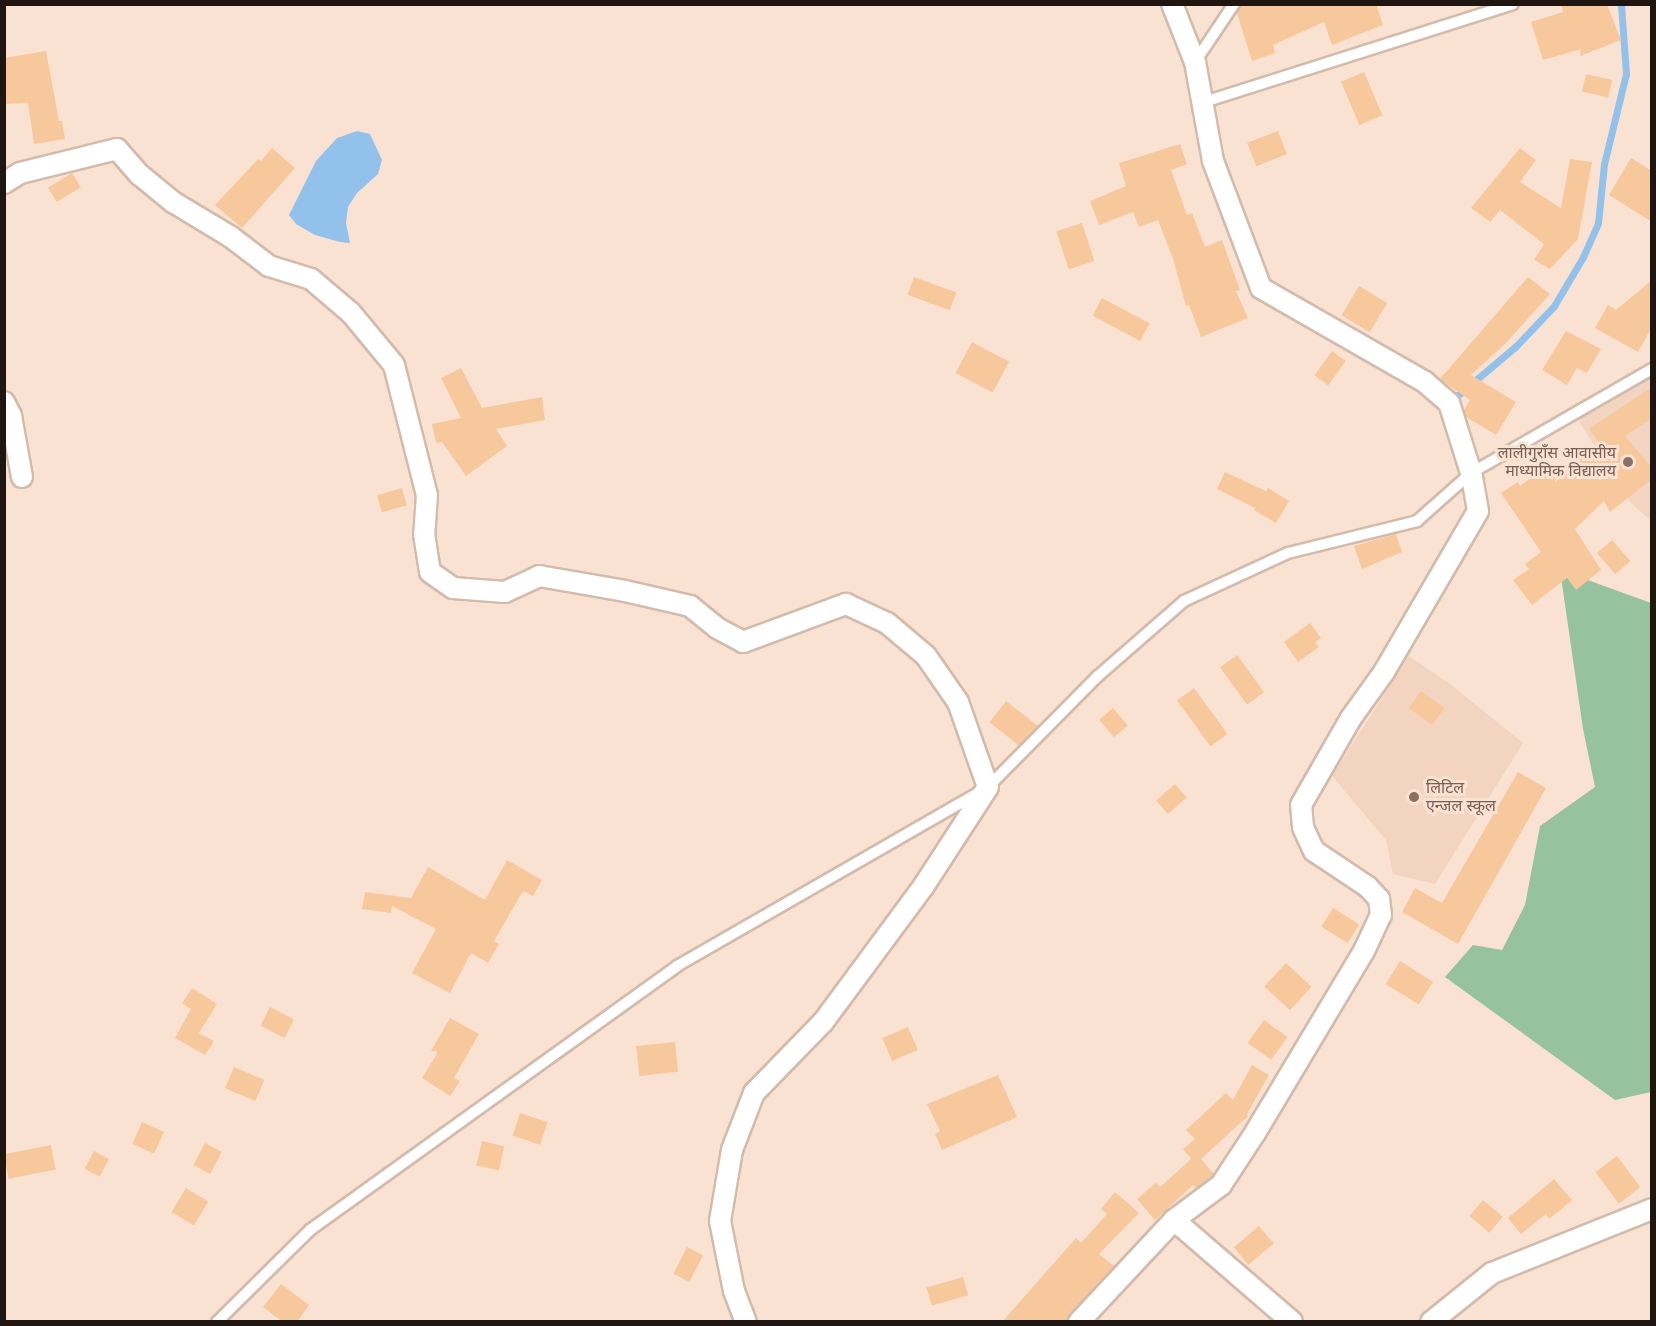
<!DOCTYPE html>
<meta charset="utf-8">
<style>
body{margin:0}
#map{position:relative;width:1656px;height:1326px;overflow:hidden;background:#fae2d2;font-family:Montserrat,"Noto Sans Devanagari",sans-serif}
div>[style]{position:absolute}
.built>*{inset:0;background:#f3d4c0}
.green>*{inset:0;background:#97c29e}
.water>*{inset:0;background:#92c2ec}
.stream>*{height:7px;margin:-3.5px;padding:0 3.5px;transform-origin:3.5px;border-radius:3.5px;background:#92c2ec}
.building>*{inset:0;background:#f7c89c;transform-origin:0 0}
.roads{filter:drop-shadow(2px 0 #d3bbac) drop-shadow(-2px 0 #d3bbac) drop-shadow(0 2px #d3bbac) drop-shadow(0 -2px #d3bbac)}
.lane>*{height:10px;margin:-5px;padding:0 5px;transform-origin:5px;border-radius:5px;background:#fff}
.street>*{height:20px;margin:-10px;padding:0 10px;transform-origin:10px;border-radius:10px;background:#fff}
.dots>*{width:16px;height:16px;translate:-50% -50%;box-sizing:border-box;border:3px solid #fae2d2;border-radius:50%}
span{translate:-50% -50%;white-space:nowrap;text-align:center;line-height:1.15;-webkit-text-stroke:6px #fae2d2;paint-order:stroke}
.education-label{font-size:16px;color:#785e54}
.right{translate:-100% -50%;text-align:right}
.left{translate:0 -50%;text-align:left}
.frame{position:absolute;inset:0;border:6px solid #1f1611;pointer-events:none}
</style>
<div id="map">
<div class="built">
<div style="clip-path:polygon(1651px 376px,1651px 521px,1631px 503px,1578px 420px)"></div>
<div style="clip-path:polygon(1409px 656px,1450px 684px,1523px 743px,1435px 884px,1393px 874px,1386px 840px,1332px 776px)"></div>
</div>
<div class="green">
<div style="clip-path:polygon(1560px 570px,1651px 603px,1651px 1092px,1615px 1100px,1445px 977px,1473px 945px,1502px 950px,1525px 905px,1540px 826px,1595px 787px,1583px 729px)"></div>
</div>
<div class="water">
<div style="clip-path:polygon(357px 131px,370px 134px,382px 160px,378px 174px,357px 193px,348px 207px,346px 223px,350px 243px,340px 242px,315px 235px,296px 224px,289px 215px,316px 161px,337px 138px)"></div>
</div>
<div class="stream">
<div style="left:1451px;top:401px;width:84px;rotate:-40.2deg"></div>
<div style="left:1515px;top:347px;width:57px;rotate:-46.4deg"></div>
<div style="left:1554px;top:306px;width:57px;rotate:-59.4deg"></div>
<div style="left:1583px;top:257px;width:37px;rotate:-66deg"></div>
<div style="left:1598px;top:223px;width:59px;rotate:-84.2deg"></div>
<div style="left:1604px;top:164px;width:93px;rotate:-76.3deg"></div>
<div style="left:1626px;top:74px;width:70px;rotate:-94.1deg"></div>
</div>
<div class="building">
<div style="clip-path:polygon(1241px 4px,1376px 4px,1383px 25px,1332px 45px,1324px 22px,1273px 45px,1275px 53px,1252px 61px,1237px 13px)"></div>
<div style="clip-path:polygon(1561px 4px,1607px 4px,1621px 40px,1580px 56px,1581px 49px,1543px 60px,1531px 22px,1563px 12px)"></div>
<div style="clip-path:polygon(46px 51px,59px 121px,62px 121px,65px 139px,34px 144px,28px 103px,4px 104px,4px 58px)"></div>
<div style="left:1364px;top:72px;width:47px;height:25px;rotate:67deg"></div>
<div style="left:1586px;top:74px;width:27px;height:18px;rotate:13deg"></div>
<div style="left:1278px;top:131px;width:25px;height:33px;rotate:69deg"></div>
<div style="clip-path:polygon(1180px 144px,1187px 164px,1171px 170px,1187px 215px,1192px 213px,1205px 247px,1222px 240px,1240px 290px,1236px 291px,1248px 318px,1201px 337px,1189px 305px,1186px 306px,1173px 259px,1158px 220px,1139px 227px,1133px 212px,1099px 225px,1090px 201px,1126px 186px,1119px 163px)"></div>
<div style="clip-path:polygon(272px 148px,295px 168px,242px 228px,215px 205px,258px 159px,261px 161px)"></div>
<div style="clip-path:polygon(1520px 148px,1536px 160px,1520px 182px,1561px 208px,1570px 159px,1592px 162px,1578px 239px,1550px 269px,1534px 260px,1544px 244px,1500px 210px,1490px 222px,1471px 208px)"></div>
<div style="clip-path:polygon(1631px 158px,1652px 171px,1652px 222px,1609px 195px)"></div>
<div style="left:72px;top:173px;width:17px;height:28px;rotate:59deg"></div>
<div style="left:1082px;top:223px;width:40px;height:27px;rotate:72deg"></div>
<div style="left:914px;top:277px;width:45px;height:19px;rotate:20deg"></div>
<div style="clip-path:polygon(1528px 277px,1550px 294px,1506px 343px,1471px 375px,1516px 402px,1496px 435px,1466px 417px,1464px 410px,1470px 400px,1440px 379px)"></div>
<div style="clip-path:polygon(1652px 280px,1652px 327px,1638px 352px,1595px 328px,1608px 305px,1616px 310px)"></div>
<div style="left:1359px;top:286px;width:33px;height:34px;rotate:31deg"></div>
<div style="left:1102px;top:298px;width:54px;height:20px;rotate:28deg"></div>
<div style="clip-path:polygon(1566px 331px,1601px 349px,1587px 373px,1577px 368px,1567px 385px,1542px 370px)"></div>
<div style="left:972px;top:342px;width:42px;height:35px;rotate:28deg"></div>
<div style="left:1332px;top:351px;width:17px;height:30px;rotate:36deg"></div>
<div style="clip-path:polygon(461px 368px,482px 408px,542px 397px,545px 420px,496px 429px,507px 446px,466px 476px,442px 442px,436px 443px,432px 424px,461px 418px,441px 378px)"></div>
<div style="clip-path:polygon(1652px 387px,1652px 418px,1625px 436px,1652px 468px,1652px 479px,1610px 512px,1604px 501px,1575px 529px,1601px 570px,1576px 590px,1567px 578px,1532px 605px,1513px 580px,1529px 569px,1525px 564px,1541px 552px,1501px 493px,1518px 482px,1520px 486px,1551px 463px,1559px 475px,1600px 444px,1589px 429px)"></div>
<div style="clip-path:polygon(1225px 472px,1266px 491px,1268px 488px,1289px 501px,1276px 523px,1254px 510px,1255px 508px,1217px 489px)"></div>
<div style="left:402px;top:488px;width:18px;height:26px;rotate:74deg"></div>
<div style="clip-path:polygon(1396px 534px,1402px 552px,1362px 569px,1354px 546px)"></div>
<div style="left:1612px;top:540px;width:28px;height:20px;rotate:49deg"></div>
<div style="clip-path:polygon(1310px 623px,1321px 638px,1315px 643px,1319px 647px,1298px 662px,1284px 642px)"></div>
<div style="left:1237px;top:655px;width:46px;height:21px;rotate:54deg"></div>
<div style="left:1194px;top:688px;width:57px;height:21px;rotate:54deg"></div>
<div style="left:1421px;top:691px;width:29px;height:21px;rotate:36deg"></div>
<div style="left:1006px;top:701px;width:41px;height:27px;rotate:38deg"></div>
<div style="left:1113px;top:708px;width:23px;height:18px;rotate:50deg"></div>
<div style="clip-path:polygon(1518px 772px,1546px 788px,1458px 944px,1402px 912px,1415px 888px,1442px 903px)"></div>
<div style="left:1175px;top:784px;width:18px;height:25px;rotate:49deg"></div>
<div style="clip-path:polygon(507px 860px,542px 880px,533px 896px,523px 891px,494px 941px,499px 944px,488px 963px,471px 953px,450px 993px,412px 973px,436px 929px,392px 906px,391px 913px,362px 909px,365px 892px,411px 898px,428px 867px,485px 900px)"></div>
<div style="left:1333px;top:908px;width:31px;height:22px;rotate:32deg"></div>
<div style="left:1400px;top:961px;width:39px;height:27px;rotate:32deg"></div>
<div style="left:1286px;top:963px;width:35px;height:32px;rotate:43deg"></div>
<div style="clip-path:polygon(192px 988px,217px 1004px,199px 1033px,214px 1041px,205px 1055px,175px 1038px,191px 1009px,182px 1003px)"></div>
<div style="left:270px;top:1007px;width:27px;height:21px;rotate:27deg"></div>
<div style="clip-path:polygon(450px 1018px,479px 1034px,454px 1078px,460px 1081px,450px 1096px,422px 1078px,438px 1052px,431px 1051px)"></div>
<div style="left:1264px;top:1020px;width:29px;height:28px;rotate:36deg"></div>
<div style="left:908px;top:1027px;width:25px;height:28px;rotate:67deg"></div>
<div style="left:675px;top:1042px;width:30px;height:39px;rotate:84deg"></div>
<div style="clip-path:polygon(1252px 1065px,1269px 1075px,1247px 1114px,1248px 1116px,1201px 1159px,1214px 1174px,1196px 1189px,1193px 1185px,1155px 1220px,1137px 1199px,1156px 1183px,1160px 1187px,1191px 1159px,1183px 1149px,1195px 1139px,1186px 1130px,1226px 1093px,1233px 1100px)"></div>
<div style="left:234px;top:1067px;width:33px;height:23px;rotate:23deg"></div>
<div style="clip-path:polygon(998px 1075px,1017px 1117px,942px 1150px,935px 1134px,940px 1131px,927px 1104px)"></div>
<div style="left:520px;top:1113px;width:29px;height:24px;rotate:18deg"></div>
<div style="left:142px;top:1122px;width:24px;height:24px;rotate:24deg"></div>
<div style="left:482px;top:1141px;width:23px;height:25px;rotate:13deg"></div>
<div style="left:205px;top:1143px;width:19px;height:25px;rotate:28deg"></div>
<div style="left:51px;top:1145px;width:25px;height:48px;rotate:79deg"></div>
<div style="left:94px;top:1151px;width:17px;height:20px;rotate:28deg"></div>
<div style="left:1617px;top:1156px;width:39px;height:27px;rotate:53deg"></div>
<div style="clip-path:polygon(1554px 1179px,1572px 1200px,1549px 1219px,1546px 1214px,1521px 1234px,1508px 1218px)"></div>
<div style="left:186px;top:1188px;width:26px;height:28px;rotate:31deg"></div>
<div style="clip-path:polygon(1115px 1192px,1139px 1213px,1099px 1254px,1114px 1266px,1066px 1322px,1002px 1322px,1076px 1238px,1081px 1243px,1107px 1214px,1101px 1209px)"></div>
<div style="left:1483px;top:1200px;width:26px;height:21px;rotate:40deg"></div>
<div style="left:1259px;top:1226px;width:23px;height:33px;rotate:50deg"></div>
<div style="left:687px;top:1247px;width:18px;height:30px;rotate:27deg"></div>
<div style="left:963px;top:1277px;width:19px;height:38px;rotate:74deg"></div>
<div style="clip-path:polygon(281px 1284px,309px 1305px,297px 1322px,283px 1322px,263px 1307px)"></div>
</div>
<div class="roads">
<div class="lane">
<div style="left:1195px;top:62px;width:70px;rotate:-56.1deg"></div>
<div style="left:1201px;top:103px;width:327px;rotate:-17.6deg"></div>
<div style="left:217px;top:1322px;width:131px;rotate:-44.7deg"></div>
<div style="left:310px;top:1230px;width:452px;rotate:-35.7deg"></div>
<div style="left:677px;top:966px;width:359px;rotate:-29.9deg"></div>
<div style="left:988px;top:787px;width:156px;rotate:-45.3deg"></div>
<div style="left:1098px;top:676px;width:114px;rotate:-41.1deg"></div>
<div style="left:1184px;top:601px;width:115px;rotate:-24.8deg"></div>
<div style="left:1288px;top:553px;width:133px;rotate:-13.9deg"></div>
<div style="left:1417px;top:521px;width:72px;rotate:-41.6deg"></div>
<div style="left:1471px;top:473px;width:209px;rotate:-29.9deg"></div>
</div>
<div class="street">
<div style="left:4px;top:183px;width:19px;rotate:-32deg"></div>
<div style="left:20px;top:173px;width:100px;rotate:-13.9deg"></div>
<div style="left:117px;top:149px;width:35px;rotate:49deg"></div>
<div style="left:140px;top:175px;width:43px;rotate:39.3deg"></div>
<div style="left:173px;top:202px;width:68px;rotate:31.1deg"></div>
<div style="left:231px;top:237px;width:48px;rotate:37.3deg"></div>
<div style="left:269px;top:266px;width:44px;rotate:17.2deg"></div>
<div style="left:311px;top:279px;width:52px;rotate:40.4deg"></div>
<div style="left:351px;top:313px;width:67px;rotate:50.4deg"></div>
<div style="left:394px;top:365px;width:134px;rotate:75.8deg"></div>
<div style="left:427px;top:495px;width:39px;rotate:94deg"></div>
<div style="left:424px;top:534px;width:38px;rotate:81deg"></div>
<div style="left:430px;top:572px;width:28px;rotate:35deg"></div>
<div style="left:453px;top:588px;width:52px;rotate:4.4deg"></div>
<div style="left:505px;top:592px;width:38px;rotate:-25deg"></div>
<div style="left:539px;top:576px;width:87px;rotate:9.9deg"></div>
<div style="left:625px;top:591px;width:67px;rotate:13deg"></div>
<div style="left:690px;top:606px;width:35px;rotate:39deg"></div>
<div style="left:717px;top:628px;width:30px;rotate:28deg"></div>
<div style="left:743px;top:642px;width:110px;rotate:-20.3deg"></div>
<div style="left:846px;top:604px;width:45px;rotate:24.9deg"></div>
<div style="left:887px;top:623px;width:51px;rotate:40.2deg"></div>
<div style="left:926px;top:656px;width:56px;rotate:55.2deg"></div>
<div style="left:958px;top:702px;width:90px;rotate:70.6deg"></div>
<div style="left:988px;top:787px;width:119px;rotate:123deg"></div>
<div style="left:923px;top:887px;width:168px;rotate:126.5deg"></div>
<div style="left:823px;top:1022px;width:99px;rotate:134.2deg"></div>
<div style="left:754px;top:1093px;width:61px;rotate:111.1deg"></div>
<div style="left:732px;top:1150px;width:72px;rotate:99.6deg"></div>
<div style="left:720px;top:1221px;width:71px;rotate:78.7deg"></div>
<div style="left:734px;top:1291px;width:33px;rotate:69deg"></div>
<div style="left:4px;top:402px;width:16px;rotate:63deg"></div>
<div style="left:11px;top:416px;width:62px;rotate:79.8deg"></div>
<div style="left:1174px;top:1220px;width:156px;rotate:40.8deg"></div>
<div style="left:1079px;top:1322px;width:139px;rotate:-47deg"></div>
<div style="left:1174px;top:1220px;width:59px;rotate:-36.7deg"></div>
<div style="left:1221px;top:1185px;width:62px;rotate:-56.8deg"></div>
<div style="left:1255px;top:1133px;width:212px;rotate:-59.1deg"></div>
<div style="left:1364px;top:951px;width:40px;rotate:-65deg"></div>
<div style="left:1381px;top:915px;width:16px;rotate:-97deg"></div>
<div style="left:1379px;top:899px;width:16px;rotate:-133deg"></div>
<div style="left:1368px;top:887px;width:65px;rotate:-146.3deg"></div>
<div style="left:1314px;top:851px;width:26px;rotate:-115deg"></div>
<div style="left:1303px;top:827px;width:22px;rotate:-95deg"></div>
<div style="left:1301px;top:805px;width:100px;rotate:-60.1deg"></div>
<div style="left:1351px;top:718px;width:57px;rotate:-54.3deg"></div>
<div style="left:1384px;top:672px;width:186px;rotate:-59.7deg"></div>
<div style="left:1478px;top:511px;width:39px;rotate:-100deg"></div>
<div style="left:1471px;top:473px;width:73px;rotate:-107.4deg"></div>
<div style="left:1449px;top:403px;width:32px;rotate:-139deg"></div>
<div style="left:1425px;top:382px;width:189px;rotate:-150.2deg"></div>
<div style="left:1261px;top:288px;width:136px;rotate:-110.7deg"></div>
<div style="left:1213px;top:161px;width:101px;rotate:-100.3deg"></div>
<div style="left:1195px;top:62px;width:62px;rotate:-111.6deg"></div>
<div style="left:1431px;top:1322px;width:78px;rotate:-38.8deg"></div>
<div style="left:1492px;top:1273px;width:172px;rotate:-21.8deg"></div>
</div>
</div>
<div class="dots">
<div style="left:1628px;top:462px;background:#8d6e63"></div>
<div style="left:1414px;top:797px;background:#8d6e63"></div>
</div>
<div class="education-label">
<span class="right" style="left:1616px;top:462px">लालीगुराँस आवासीय<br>माध्यामिक विद्यालय</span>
<span class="left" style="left:1426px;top:797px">लिटिल<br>एन्जल स्कूल</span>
</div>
<div class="frame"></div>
</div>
